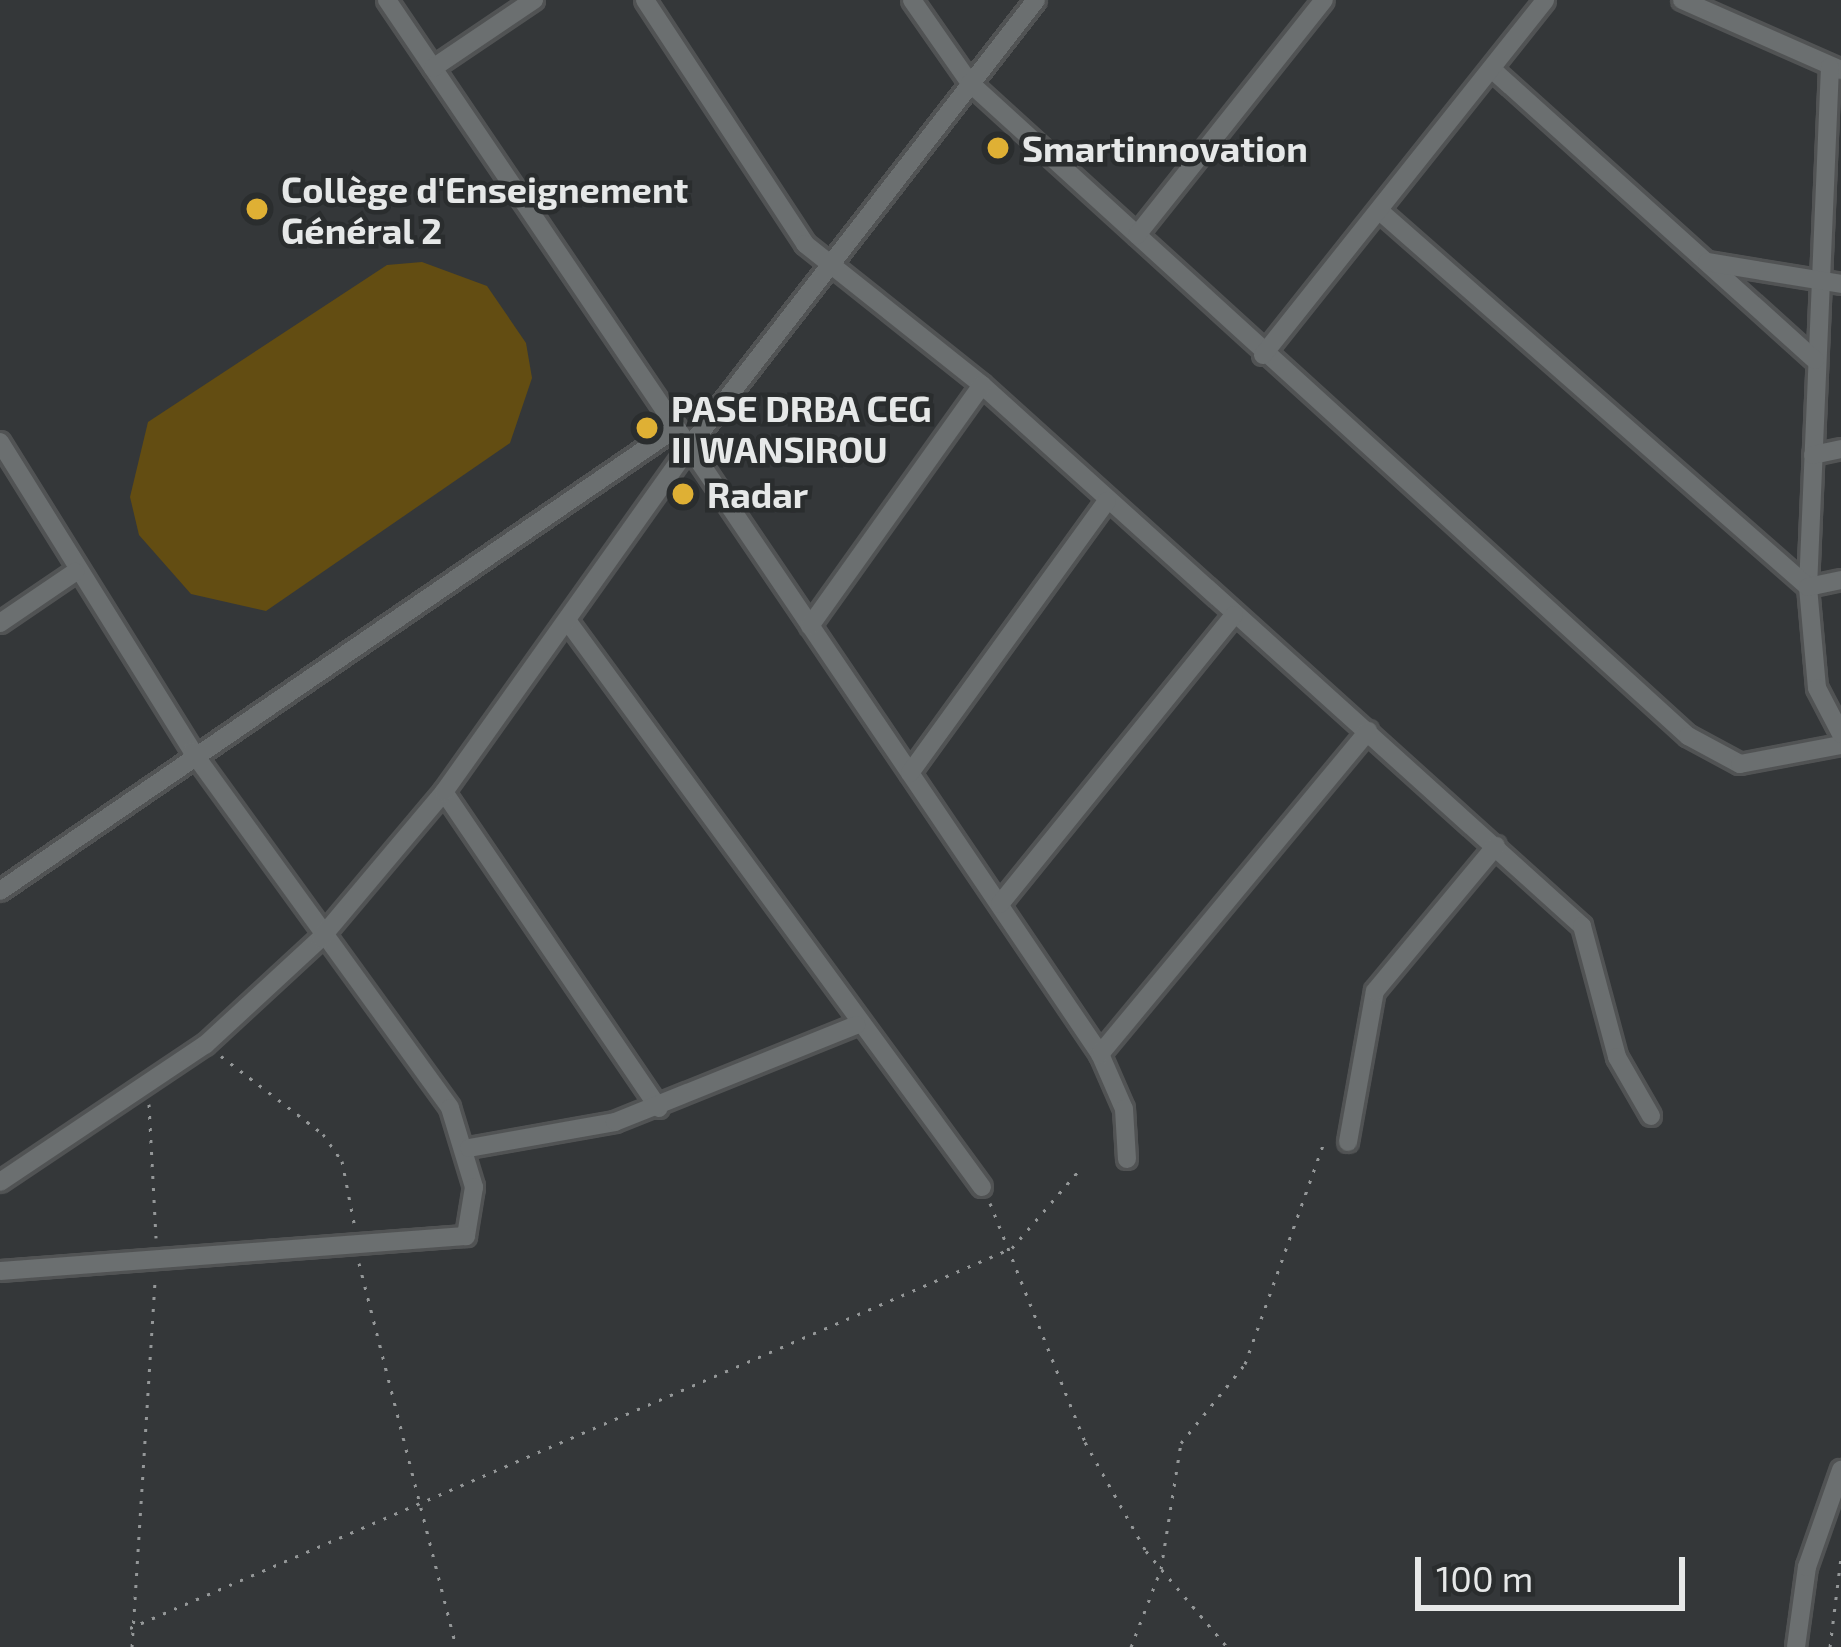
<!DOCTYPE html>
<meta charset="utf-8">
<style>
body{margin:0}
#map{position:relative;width:1841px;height:1647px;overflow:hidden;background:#343739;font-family:"Exo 2",sans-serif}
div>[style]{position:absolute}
.green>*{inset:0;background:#634d12}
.path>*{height:3px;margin-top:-1.5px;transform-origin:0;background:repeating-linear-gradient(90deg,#949798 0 3px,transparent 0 12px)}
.roads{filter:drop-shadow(3px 0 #515354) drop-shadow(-3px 0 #515354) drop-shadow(0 3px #515354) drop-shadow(0 -3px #515354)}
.minor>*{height:18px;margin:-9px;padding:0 9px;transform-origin:9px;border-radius:9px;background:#6b6f70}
.dots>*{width:33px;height:33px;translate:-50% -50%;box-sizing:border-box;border:6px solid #2a2d2e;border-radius:50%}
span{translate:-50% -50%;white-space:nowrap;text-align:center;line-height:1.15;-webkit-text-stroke:9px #2a2d2e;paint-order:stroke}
.poi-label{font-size:36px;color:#e6e8e8;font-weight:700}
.left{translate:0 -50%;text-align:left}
.scale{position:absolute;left:1415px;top:1557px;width:270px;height:54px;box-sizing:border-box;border:6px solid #e6e8e8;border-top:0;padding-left:15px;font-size:36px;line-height:42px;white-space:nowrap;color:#e6e8e8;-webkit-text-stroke:9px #2a2d2e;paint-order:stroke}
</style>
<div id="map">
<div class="green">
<div style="clip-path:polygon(422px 262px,487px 286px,526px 343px,532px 378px,510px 443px,266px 611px,191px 594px,139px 535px,130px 497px,148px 422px,387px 265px)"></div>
</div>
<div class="path">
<div style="left:221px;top:1056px;width:128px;rotate:37.4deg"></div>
<div style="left:323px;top:1134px;width:33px;rotate:55deg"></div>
<div style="left:342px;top:1161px;width:63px;rotate:79deg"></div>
<div style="left:149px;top:1104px;width:134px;rotate:87deg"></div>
<div style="left:990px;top:1203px;width:257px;rotate:68.3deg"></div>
<div style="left:1085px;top:1442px;width:125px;rotate:60.8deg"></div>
<div style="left:1146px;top:1551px;width:126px;rotate:49.8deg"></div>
<div style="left:359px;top:1263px;width:396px;rotate:75.8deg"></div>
<div style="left:130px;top:1628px;width:960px;rotate:-23.31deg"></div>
<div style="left:1012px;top:1248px;width:107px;rotate:-49.2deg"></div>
<div style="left:132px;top:1647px;width:370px;rotate:-86.4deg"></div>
<div style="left:1131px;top:1647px;width:84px;rotate:-69deg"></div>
<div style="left:1161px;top:1569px;width:128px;rotate:-81deg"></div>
<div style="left:1181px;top:1443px;width:102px;rotate:-51deg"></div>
<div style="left:1245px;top:1364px;width:232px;rotate:-70.4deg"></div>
<div style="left:1830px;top:1647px;width:91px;rotate:-83deg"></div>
</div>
<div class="roads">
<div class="minor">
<div style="left:387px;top:0;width:1273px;rotate:55.92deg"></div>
<div style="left:1100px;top:1054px;width:60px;rotate:66.4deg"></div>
<div style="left:1124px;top:1109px;width:50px;rotate:86.6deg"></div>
<div style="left:645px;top:0;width:292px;rotate:56.7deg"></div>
<div style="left:805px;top:244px;width:226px;rotate:38.5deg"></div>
<div style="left:982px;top:385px;width:808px;rotate:42.04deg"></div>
<div style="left:1582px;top:926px;width:136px;rotate:75deg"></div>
<div style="left:1617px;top:1057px;width:68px;rotate:60deg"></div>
<div style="left:912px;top:0;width:101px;rotate:55.1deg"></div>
<div style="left:970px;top:83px;width:971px;rotate:42.29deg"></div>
<div style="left:1688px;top:736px;width:59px;rotate:28.3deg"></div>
<div style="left:1740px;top:764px;width:103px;rotate:-10.7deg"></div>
<div style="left:1682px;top:0;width:174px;rotate:23.8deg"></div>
<div style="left:1830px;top:67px;width:520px;rotate:92.42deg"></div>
<div style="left:1808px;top:587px;width:101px;rotate:84.9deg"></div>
<div style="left:1817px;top:688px;width:52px;rotate:62.4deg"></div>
<div style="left:433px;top:68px;width:122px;rotate:-34deg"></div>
<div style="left:1494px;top:71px;width:432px;rotate:42deg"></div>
<div style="left:1382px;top:213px;width:567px;rotate:41.28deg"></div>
<div style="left:1808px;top:587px;width:34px;rotate:-12deg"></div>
<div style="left:1137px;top:235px;width:300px;rotate:-51.5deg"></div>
<div style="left:1707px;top:262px;width:136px;rotate:9.3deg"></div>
<div style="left:1263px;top:355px;width:453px;rotate:-51.5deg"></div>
<div style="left:0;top:442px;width:364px;rotate:58.1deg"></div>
<div style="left:192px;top:751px;width:440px;rotate:54.1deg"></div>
<div style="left:450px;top:1108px;width:83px;rotate:73.1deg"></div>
<div style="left:474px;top:1187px;width:50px;rotate:99.3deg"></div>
<div style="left:466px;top:1236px;width:467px;rotate:175.7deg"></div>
<div style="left:1813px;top:455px;width:29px;rotate:-12deg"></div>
<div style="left:0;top:623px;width:91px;rotate:-34.2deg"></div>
<div style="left:569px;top:623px;width:699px;rotate:53.79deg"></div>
<div style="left:810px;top:626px;width:296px;rotate:-54.5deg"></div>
<div style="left:910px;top:773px;width:336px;rotate:-54.1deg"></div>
<div style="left:444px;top:792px;width:382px;rotate:55.8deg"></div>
<div style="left:0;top:891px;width:816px;rotate:-34.41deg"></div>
<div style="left:1000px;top:904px;width:372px;rotate:-51deg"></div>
<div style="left:1100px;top:1054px;width:420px;rotate:-50.3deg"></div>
<div style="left:1348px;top:1142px;width:153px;rotate:-79.9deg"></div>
<div style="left:1375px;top:991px;width:189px;rotate:-50.2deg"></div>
<div style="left:469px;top:1148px;width:148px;rotate:-10.1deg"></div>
<div style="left:615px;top:1122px;width:260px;rotate:-21.9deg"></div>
<div style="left:0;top:1182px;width:247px;rotate:-33.8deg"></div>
<div style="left:205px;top:1045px;width:158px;rotate:-42.7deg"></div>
<div style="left:321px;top:938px;width:191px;rotate:-49.9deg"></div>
<div style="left:444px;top:792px;width:418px;rotate:-54.6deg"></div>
<div style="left:686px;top:451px;width:571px;rotate:-52.19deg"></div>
<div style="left:1796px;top:1647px;width:81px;rotate:-82.2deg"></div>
<div style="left:1807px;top:1567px;width:103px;rotate:-70.7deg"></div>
</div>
</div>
<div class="dots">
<div style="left:998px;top:148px;background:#dfb034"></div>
<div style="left:257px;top:209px;background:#dfb034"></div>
<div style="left:647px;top:428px;background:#dfb034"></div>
<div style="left:683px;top:494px;background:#dfb034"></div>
</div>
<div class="poi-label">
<span class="left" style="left:1022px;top:148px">Smartinnovation</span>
<span class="left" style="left:281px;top:209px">Collège d'Enseignement<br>Général 2</span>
<span class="left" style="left:671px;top:428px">PASE DRBA CEG<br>II WANSIROU</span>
<span class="left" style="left:707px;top:494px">Radar</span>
</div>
<div class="scale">100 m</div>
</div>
